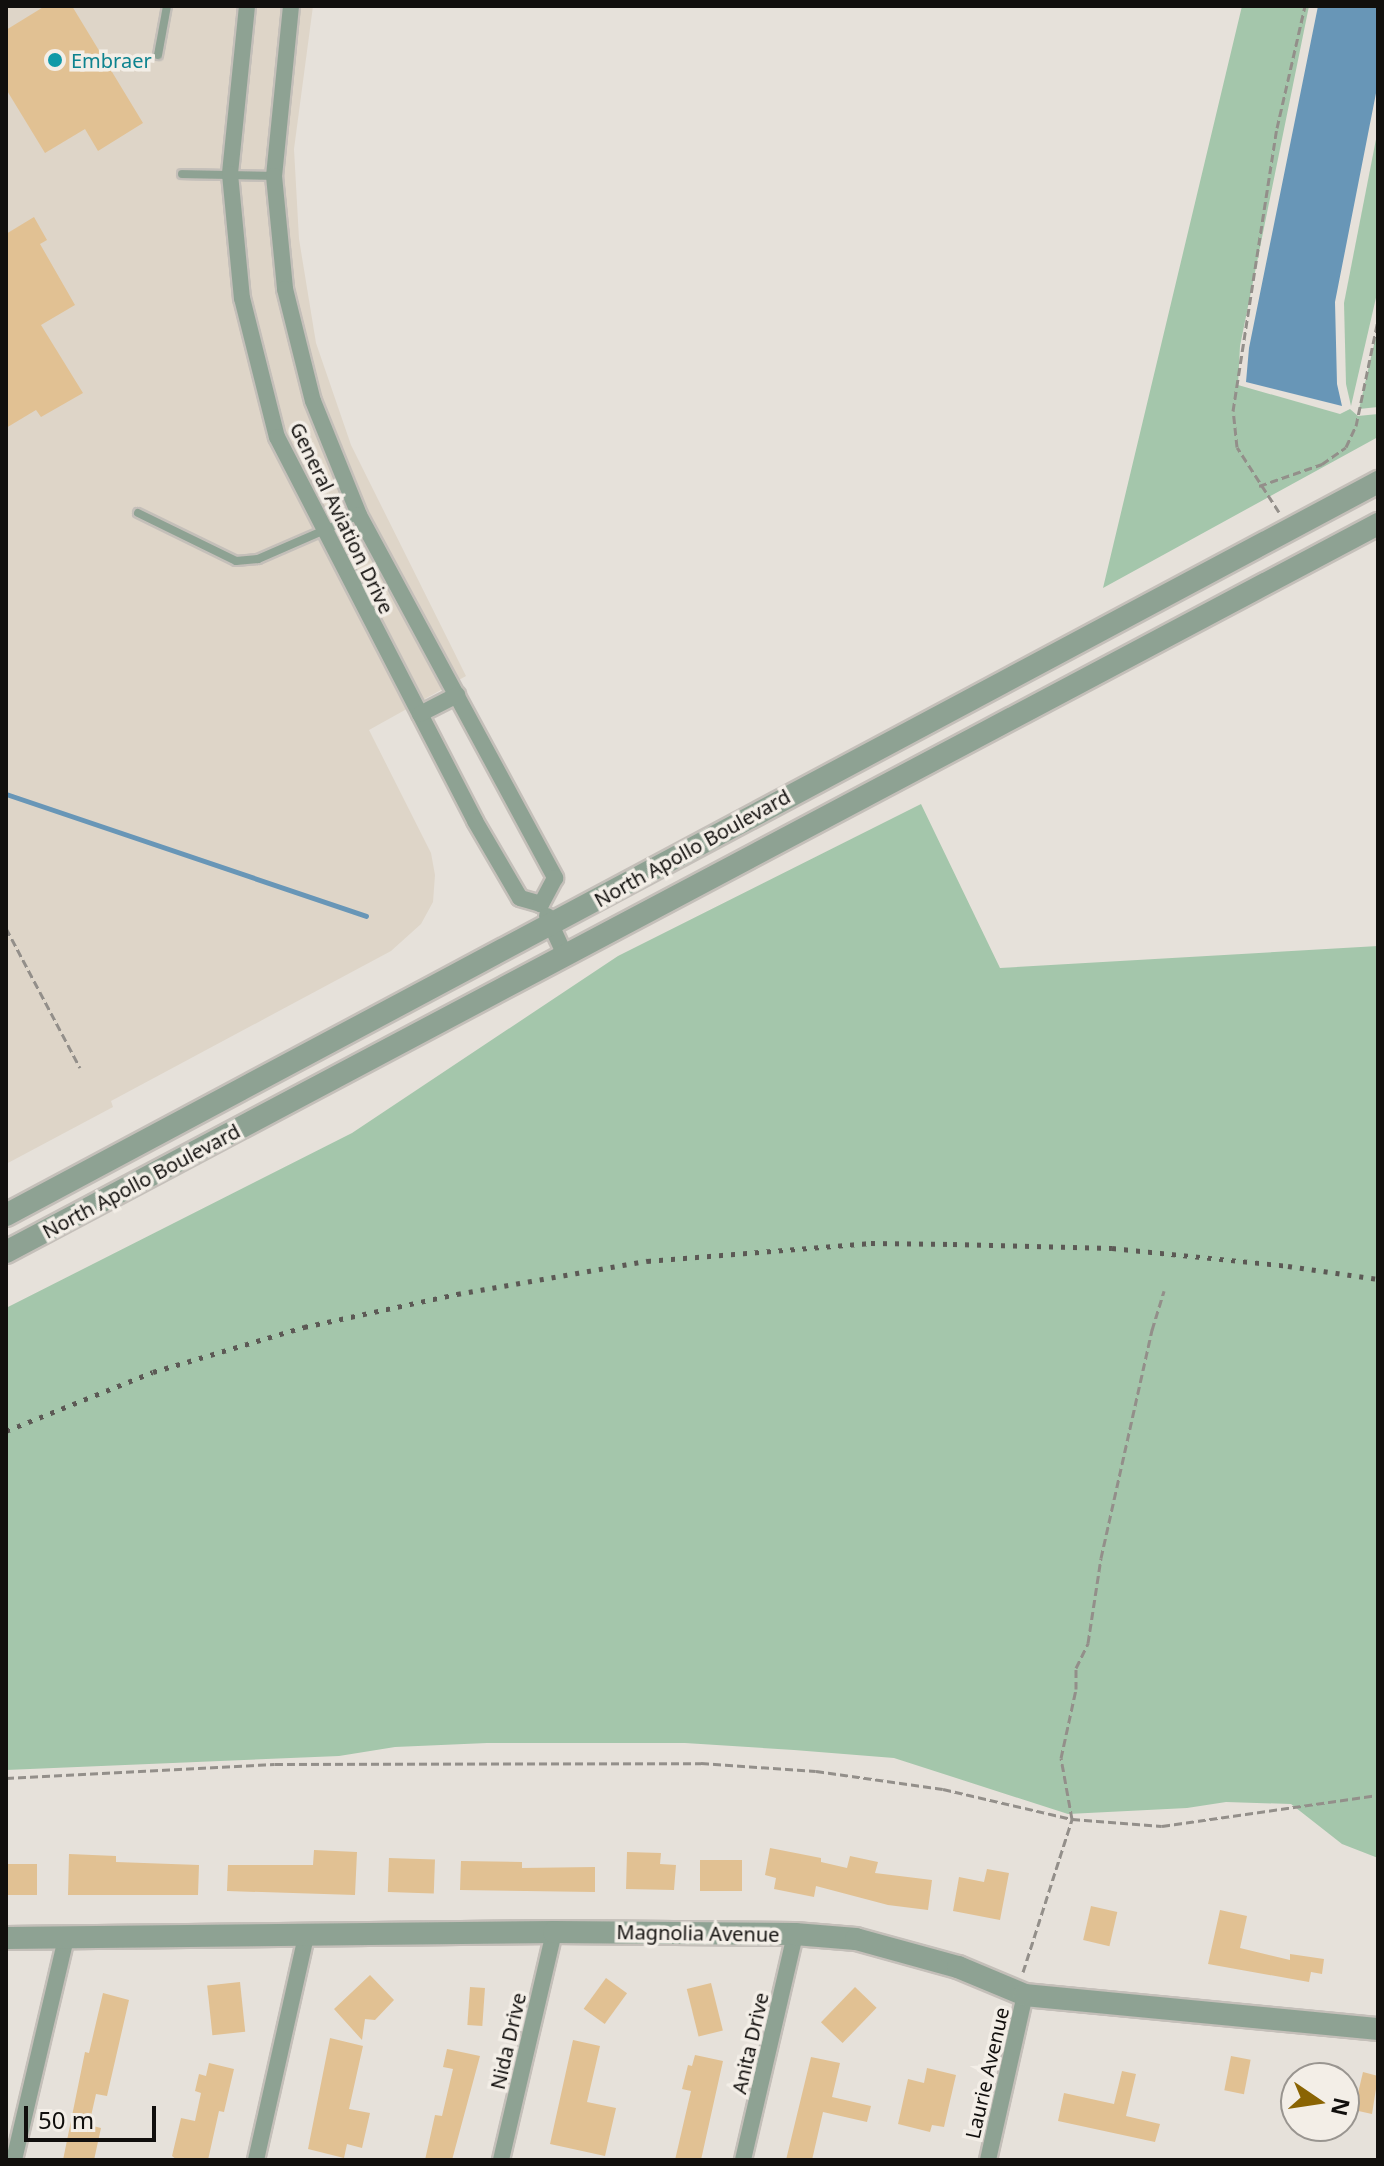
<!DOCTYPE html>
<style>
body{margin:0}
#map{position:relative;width:1384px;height:2166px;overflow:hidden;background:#e6e1da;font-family:"Noto Sans",sans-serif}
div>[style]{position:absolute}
.built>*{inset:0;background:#ded5c8}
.green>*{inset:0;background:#a4c6ab}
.water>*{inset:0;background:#6896b7}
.stream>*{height:5px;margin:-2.5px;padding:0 2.5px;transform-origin:2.5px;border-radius:2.5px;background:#6896b7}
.building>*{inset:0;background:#e1c193;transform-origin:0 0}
.path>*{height:3px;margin-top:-1.5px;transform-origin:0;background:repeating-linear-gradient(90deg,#938f8a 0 8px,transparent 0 12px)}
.roads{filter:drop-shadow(2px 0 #c4bfb9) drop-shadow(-2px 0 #c4bfb9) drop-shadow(0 2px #c4bfb9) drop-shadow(0 -2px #c4bfb9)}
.service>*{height:8px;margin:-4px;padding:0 4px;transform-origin:4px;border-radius:4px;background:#8ea293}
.minor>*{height:16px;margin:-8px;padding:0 8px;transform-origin:8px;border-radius:8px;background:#8ea293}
.tertiary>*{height:22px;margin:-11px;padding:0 11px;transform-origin:11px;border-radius:11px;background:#8ea293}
.rail>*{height:5px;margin-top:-2.5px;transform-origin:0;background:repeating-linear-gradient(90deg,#5c5955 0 4px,transparent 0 12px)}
.dots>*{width:22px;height:22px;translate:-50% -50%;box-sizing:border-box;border:4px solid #f3eee7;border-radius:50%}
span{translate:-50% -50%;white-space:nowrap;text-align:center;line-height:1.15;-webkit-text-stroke:7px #f3eee7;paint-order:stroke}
.culture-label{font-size:20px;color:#0d838f}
.left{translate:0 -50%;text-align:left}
.street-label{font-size:20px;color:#110f0d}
.frame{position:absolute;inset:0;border:8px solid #110f0d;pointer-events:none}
.north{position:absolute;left:1280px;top:2062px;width:80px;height:80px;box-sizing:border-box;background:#f3eee7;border:2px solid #999590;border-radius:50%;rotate:103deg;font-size:22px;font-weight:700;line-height:32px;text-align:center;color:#110f0d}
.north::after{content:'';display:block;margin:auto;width:28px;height:36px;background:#8a6403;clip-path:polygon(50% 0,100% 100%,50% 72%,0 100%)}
.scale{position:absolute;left:24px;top:2106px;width:132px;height:36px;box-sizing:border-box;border:4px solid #110f0d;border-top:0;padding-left:10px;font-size:24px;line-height:28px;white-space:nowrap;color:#110f0d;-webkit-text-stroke:6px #f3eee7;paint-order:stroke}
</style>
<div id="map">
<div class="built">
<div style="clip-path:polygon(6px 6px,313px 6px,294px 149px,299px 239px,316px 343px,351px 445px,466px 676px,369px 730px,431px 853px,435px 875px,433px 902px,421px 924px,391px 951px,111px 1101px,113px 1107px,6px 1164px)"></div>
</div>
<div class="green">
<div style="clip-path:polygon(1242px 6px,1309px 6px,1240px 346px,1238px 385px,1340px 414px,1350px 409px,1358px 416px,1378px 414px,1378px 437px,1103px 588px)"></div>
<div style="clip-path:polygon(1378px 129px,1378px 289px,1351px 406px,1346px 384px,1344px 303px)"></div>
<div style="clip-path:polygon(1378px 327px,1378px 407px,1359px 409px)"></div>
<div style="clip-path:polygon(921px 804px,1000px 968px,1378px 946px,1378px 1858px,1342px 1844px,1291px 1804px,1226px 1802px,1187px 1808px,1068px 1814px,894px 1758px,794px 1750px,685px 1743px,487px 1743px,395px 1747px,339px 1756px,6px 1770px,6px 1308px,352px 1133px,618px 956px)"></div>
</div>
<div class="water">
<div style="clip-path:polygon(1318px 6px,1378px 6px,1378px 83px,1335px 302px,1337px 384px,1342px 406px,1246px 382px,1249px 348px)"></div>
</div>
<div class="stream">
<div style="left:6px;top:794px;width:380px;rotate:18.7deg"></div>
</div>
<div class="building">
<div style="clip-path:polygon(45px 6px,72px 6px,143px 123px,98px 151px,85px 129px,45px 153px,6px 89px,6px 30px)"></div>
<div style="clip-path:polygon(34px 217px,47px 240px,40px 244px,75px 305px,41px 325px,83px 393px,41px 417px,36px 410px,6px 428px,6px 234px)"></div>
<div style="clip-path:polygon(770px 1848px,821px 1858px,821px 1862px,847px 1868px,850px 1856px,878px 1862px,875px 1873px,932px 1880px,928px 1910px,888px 1905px,816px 1886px,814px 1897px,774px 1889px,776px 1878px,765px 1875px)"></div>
<div style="clip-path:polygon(314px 1850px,357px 1852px,355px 1895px,227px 1891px,228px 1865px,313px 1865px)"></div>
<div style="clip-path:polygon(627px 1852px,661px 1853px,660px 1864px,676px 1865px,674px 1890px,626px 1889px)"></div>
<div style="clip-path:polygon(69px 1854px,116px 1856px,116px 1862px,199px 1865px,198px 1895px,68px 1895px)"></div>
<div style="left:389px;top:1858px;width:46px;height:34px;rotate:2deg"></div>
<div style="left:742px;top:1860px;width:31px;height:42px;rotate:90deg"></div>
<div style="clip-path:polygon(461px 1861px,522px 1862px,522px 1868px,595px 1867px,595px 1892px,460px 1890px)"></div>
<div style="left:6px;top:1864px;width:31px;height:31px"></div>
<div style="clip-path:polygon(987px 1869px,1009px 1873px,1000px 1920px,953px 1911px,959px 1877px,984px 1882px)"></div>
<div style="left:1091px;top:1906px;width:27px;height:35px;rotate:13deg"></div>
<div style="clip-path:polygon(1220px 1910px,1247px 1916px,1240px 1948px,1290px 1960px,1290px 1954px,1324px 1959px,1322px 1974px,1311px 1972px,1309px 1982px,1208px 1964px)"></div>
<div style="clip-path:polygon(370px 1975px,394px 2000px,375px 2020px,365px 2019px,362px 2040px,334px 2009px)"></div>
<div style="left:606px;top:1978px;width:26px;height:38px;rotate:36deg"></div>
<div style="left:240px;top:1982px;width:50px;height:33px;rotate:84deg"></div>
<div style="left:711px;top:1983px;width:49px;height:25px;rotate:76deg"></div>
<div style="left:470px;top:1987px;width:15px;height:38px;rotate:4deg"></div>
<div style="left:855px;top:1987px;width:30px;height:49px;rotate:44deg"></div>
<div style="clip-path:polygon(103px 1993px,129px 2000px,107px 2096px,96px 2094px,89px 2125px,101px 2128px,94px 2160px,63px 2160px,85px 2052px,89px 2053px)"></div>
<div style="clip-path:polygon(330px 2038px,363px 2046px,349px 2109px,370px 2113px,362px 2148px,347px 2144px,344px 2158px,308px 2149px)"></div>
<div style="clip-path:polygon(573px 2040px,600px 2046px,587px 2102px,616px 2108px,605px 2156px,550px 2144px)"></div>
<div style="clip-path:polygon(447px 2049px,480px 2056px,452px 2160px,425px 2160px,435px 2115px,442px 2116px,453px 2069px,443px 2067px)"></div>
<div style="clip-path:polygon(695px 2055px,723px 2061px,701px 2160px,675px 2160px,691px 2091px,682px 2089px,688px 2065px,692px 2066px)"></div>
<div style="left:1231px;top:2056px;width:20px;height:35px;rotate:11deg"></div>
<div style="clip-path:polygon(811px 2057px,840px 2063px,832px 2097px,871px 2106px,867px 2122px,823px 2112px,812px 2160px,786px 2160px)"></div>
<div style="clip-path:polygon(209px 2063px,234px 2069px,224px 2112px,219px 2111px,208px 2160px,177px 2160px,172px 2156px,181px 2118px,195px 2121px,201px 2093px,195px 2091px,199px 2074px,206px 2076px)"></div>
<div style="clip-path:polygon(927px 2068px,956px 2075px,944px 2127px,932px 2125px,930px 2132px,898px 2124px,908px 2079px,924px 2083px)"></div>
<div style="clip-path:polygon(1122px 2071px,1136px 2074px,1126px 2116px,1160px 2124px,1155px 2142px,1058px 2121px,1064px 2093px,1114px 2104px)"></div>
<div style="clip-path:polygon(1363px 2072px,1378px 2076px,1372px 2114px,1354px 2110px)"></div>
</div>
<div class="path">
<div style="left:1259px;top:486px;width:67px;rotate:-19.2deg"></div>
<div style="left:1322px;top:464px;width:29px;rotate:-35deg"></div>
<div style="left:1346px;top:447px;width:23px;rotate:-65deg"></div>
<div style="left:1356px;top:426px;width:108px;rotate:-78.3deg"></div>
<div style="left:1279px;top:512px;width:77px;rotate:-122.9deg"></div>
<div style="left:1237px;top:447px;width:36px;rotate:-96deg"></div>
<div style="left:1233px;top:411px;width:286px;rotate:-81.2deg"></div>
<div style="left:1277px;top:128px;width:125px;rotate:-77.1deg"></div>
<div style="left:6px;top:928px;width:158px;rotate:62.1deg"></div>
<div style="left:6px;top:1778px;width:269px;rotate:-3deg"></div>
<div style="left:275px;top:1764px;width:426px;rotate:-0.1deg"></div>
<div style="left:701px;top:1763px;width:115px;rotate:4deg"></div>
<div style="left:816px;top:1771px;width:128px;rotate:8.1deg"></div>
<div style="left:943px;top:1789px;width:132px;rotate:13.1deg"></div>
<div style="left:1072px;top:1819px;width:90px;rotate:4.4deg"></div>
<div style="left:1162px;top:1826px;width:218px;rotate:-8.2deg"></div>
<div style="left:1023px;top:1972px;width:161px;rotate:-72.2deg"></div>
<div style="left:1072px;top:1819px;width:62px;rotate:-100.2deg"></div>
<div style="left:1061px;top:1758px;width:71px;rotate:-77.7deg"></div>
<div style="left:1076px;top:1689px;width:21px;rotate:-90deg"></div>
<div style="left:1076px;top:1668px;width:28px;rotate:-64deg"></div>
<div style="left:1088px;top:1643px;width:86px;rotate:-81.3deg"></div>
<div style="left:1101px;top:1558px;width:234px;rotate:-77.4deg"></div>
<div style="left:1152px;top:1330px;width:41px;rotate:-72.9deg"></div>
</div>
<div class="roads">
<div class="service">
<div style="left:158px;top:55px;width:50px;rotate:-79.6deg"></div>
<div style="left:182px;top:174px;width:92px;rotate:1.2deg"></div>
<div style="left:138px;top:513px;width:109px;rotate:26.1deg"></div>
<div style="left:236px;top:561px;width:22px;rotate:-5deg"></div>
<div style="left:258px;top:559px;width:110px;rotate:-23.5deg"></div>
</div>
<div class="minor">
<div style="left:247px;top:6px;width:169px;rotate:95.8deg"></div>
<div style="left:230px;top:174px;width:125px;rotate:84.5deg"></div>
<div style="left:242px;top:298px;width:143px;rotate:75.9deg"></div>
<div style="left:277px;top:437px;width:432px;rotate:62.7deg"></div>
<div style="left:475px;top:821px;width:89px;rotate:59.7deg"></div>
<div style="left:520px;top:898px;width:22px;rotate:16deg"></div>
<div style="left:291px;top:6px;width:171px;rotate:95.7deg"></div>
<div style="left:274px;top:176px;width:114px;rotate:84.4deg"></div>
<div style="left:285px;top:289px;width:115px;rotate:76deg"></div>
<div style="left:313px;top:401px;width:123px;rotate:68deg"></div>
<div style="left:359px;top:515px;width:413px;rotate:61.6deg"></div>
<div style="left:555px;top:878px;width:30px;rotate:118deg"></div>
<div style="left:420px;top:714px;width:42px;rotate:-27.2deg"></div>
<div style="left:547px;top:916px;width:41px;rotate:65.3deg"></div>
<div style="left:14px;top:2160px;width:228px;rotate:-76.8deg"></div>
<div style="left:256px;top:2160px;width:229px;rotate:-77.4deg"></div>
<div style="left:501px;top:2160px;width:234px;rotate:-76.9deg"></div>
<div style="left:743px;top:2160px;width:232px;rotate:-77deg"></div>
<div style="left:988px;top:2160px;width:169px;rotate:-77.4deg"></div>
</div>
<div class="tertiary">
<div style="left:6px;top:1215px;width:1556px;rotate:-28.11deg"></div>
<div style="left:6px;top:1252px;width:1553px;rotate:-27.95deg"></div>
<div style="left:6px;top:1938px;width:548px;rotate:-0.63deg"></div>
<div style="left:554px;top:1932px;width:241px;rotate:0.5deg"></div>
<div style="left:795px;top:1934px;width:61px;rotate:4.7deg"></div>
<div style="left:856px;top:1939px;width:106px;rotate:15.4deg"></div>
<div style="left:958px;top:1967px;width:73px;rotate:22.7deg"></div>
<div style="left:1025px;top:1995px;width:355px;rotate:5.5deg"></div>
</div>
</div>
<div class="rail">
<div style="left:6px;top:1431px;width:158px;rotate:-21.9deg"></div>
<div style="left:153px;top:1372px;width:158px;rotate:-16.6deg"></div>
<div style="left:304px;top:1327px;width:157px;rotate:-12.2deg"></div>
<div style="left:457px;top:1294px;width:193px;rotate:-9.9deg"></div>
<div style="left:647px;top:1261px;width:225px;rotate:-4.6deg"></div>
<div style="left:871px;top:1243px;width:82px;rotate:0.7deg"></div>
<div style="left:953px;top:1244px;width:159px;rotate:1.4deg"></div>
<div style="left:1112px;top:1248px;width:177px;rotate:5.8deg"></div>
<div style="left:1288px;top:1266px;width:91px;rotate:8.2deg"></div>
</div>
<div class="dots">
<div style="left:55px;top:60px;background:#0f9aa8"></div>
</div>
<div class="culture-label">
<span class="left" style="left:71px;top:60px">Embraer</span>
</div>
<div class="street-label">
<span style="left:342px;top:518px;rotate:64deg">General Aviation Drive</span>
<span style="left:692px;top:848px;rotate:-29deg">North Apollo Boulevard</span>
<span style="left:141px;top:1181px;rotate:-28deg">North Apollo Boulevard</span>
<span style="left:698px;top:1933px;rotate:1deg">Magnolia Avenue</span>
<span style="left:508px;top:2041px;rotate:-77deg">Nida Drive</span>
<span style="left:750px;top:2043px;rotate:-77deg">Anita Drive</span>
<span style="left:987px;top:2073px;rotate:-77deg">Laurie Avenue</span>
</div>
<div class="frame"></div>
<div class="north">N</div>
<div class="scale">50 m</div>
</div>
